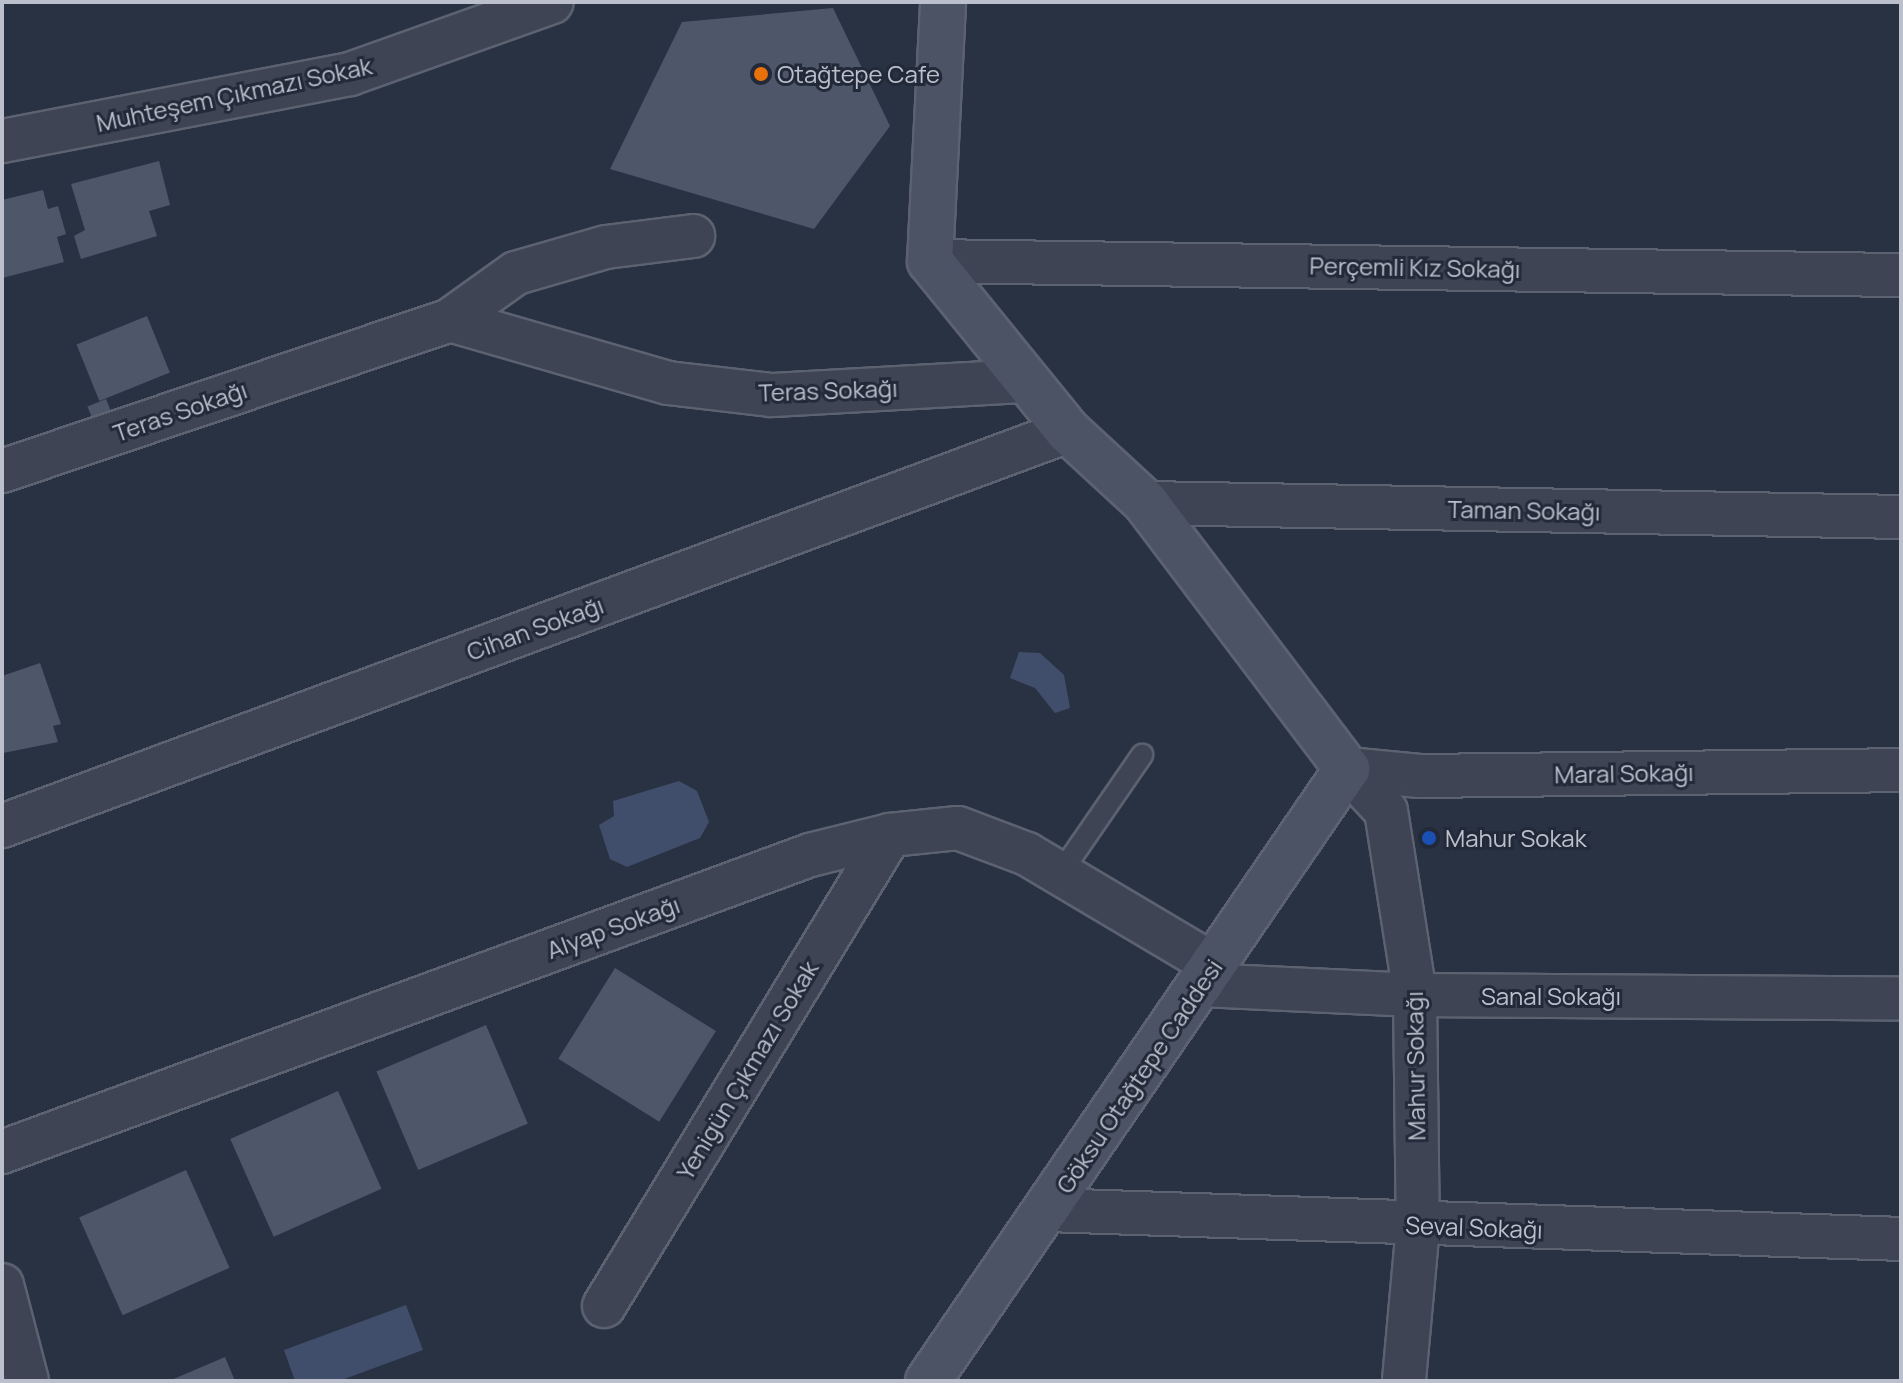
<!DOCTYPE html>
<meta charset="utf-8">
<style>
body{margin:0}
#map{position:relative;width:1903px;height:1383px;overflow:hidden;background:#293243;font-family:Manrope,sans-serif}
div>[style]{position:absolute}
.water>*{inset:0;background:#404e6b}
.building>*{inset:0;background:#4e5669;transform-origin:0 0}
.roads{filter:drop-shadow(2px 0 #5c6270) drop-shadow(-2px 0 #5c6270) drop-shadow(0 2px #5c6270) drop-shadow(0 -2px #5c6270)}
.lane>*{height:20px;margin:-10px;padding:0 10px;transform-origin:10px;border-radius:10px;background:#3e4453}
.street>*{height:42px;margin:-21px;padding:0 21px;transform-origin:21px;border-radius:21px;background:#3e4453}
.secondary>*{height:44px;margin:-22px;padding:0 22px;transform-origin:22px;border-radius:22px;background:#4c5365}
.dots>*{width:22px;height:22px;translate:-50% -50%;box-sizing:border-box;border:4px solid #222938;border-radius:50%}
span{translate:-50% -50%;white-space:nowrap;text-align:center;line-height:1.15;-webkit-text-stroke:6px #222938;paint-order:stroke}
.poi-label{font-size:24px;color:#bbc0cc}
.left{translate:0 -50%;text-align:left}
.street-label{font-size:24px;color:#bbc0cc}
.frame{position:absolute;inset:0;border:4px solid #bbc0cc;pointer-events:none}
</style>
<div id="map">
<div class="water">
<div style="clip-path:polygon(1019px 652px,1040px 653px,1064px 675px,1070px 708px,1055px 713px,1035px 688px,1010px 678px)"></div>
<div style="clip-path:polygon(679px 781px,697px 791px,709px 822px,700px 838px,627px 867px,610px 859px,599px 825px,614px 816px,613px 801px)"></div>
<div style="clip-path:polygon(406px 1305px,423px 1350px,339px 1381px,295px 1381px,284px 1350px)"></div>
</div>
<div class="building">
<div style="clip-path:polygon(833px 8px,890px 126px,814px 229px,610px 169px,682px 22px)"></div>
<div style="clip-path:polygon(159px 161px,170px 205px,149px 211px,157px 236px,81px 259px,74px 236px,85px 230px,71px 184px)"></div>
<div style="clip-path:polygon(43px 190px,48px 209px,58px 206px,66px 234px,57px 237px,64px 262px,2px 278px,2px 200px)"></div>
<div style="left:147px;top:316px;width:61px;height:76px;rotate:68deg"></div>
<div style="left:106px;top:399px;width:29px;height:20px;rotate:68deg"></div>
<div style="clip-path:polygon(40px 663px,61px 724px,53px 726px,58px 742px,3px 753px,2px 676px)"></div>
<div style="left:615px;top:968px;width:119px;height:107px;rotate:32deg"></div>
<div style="left:486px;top:1025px;width:107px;height:119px;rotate:67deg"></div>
<div style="left:338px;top:1091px;width:107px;height:118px;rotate:66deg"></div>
<div style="left:186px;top:1170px;width:107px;height:117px;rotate:66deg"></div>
<div style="clip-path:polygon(225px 1357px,235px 1381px,169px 1381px)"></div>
</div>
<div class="roads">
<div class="lane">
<div style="left:1060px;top:874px;width:145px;rotate:-55.4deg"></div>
</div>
<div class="street">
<div style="left:2px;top:141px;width:354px;rotate:-10.9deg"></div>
<div style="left:350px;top:74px;width:214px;rotate:-19.6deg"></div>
<div style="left:930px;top:261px;width:971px;rotate:0.83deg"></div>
<div style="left:450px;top:320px;width:81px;rotate:-35.5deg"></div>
<div style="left:516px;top:273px;width:94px;rotate:-16.1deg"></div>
<div style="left:606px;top:247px;width:88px;rotate:-7.2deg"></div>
<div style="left:2px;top:471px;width:473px;rotate:-18.6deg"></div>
<div style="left:450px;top:320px;width:227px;rotate:16.1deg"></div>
<div style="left:668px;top:383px;width:105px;rotate:6.6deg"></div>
<div style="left:772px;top:395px;width:252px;rotate:-3.2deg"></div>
<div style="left:1146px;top:503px;width:755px;rotate:1.06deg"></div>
<div style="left:1347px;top:769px;width:57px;rotate:47.1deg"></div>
<div style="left:1386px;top:811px;width:186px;rotate:81deg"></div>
<div style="left:1415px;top:995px;width:231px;rotate:89.3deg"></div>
<div style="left:1418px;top:1226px;width:156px;rotate:95.2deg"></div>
<div style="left:1347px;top:769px;width:73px;rotate:5.5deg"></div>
<div style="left:1420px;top:776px;width:481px;rotate:-0.7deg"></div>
<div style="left:2px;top:826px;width:1137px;rotate:-20.33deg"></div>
<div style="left:1202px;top:985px;width:213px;rotate:2.7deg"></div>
<div style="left:1415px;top:995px;width:486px;rotate:0.4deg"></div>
<div style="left:2px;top:1152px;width:861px;rotate:-20.18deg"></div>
<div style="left:810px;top:855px;width:82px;rotate:-14deg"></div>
<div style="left:890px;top:835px;width:68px;rotate:-5.9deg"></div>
<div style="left:958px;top:828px;width:74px;rotate:20.6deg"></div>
<div style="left:1027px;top:854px;width:217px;rotate:30.7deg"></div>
<div style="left:1047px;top:1210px;width:854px;rotate:1.94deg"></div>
<div style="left:2px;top:1285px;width:99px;rotate:75.4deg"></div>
<div style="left:604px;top:1306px;width:551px;rotate:-58.73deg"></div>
</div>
<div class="secondary">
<div style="left:928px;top:1381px;width:742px;rotate:-55.6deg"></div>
<div style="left:1347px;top:769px;width:333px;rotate:-127.1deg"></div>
<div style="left:1146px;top:503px;width:106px;rotate:-137.3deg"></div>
<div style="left:1068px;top:431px;width:219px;rotate:-129.1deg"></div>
<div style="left:930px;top:261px;width:259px;rotate:-87.1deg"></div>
</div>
</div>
<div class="dots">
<div style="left:761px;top:74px;background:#e8710a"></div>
<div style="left:1429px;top:838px;background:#1a4fb4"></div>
</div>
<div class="poi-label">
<span class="left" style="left:777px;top:74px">Otağtepe Cafe</span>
<span class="left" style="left:1445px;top:838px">Mahur Sokak</span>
</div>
<div class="street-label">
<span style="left:234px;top:94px;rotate:-12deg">Muhteşem Çıkmazı Sokak</span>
<span style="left:1415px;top:267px;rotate:1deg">Perçemli Kız Sokağı</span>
<span style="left:828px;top:390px;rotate:-2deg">Teras Sokağı</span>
<span style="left:180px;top:411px;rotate:-19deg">Teras Sokağı</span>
<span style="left:1524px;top:510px;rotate:1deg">Taman Sokağı</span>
<span style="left:535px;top:628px;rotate:-20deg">Cihan Sokağı</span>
<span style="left:1624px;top:773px;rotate:-1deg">Maral Sokağı</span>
<span style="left:613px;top:927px;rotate:-20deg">Alyap Sokağı</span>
<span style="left:1551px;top:996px">Sanal Sokağı</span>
<span style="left:1415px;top:1066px;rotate:-91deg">Mahur Sokağı</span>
<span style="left:747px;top:1070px;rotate:-59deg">Yenigün Çıkmazı Sokak</span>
<span style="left:1139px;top:1076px;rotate:-56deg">Göksu Otağtepe Caddesi</span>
<span style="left:1474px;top:1227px;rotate:2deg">Seval Sokağı</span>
</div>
<div class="frame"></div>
</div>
